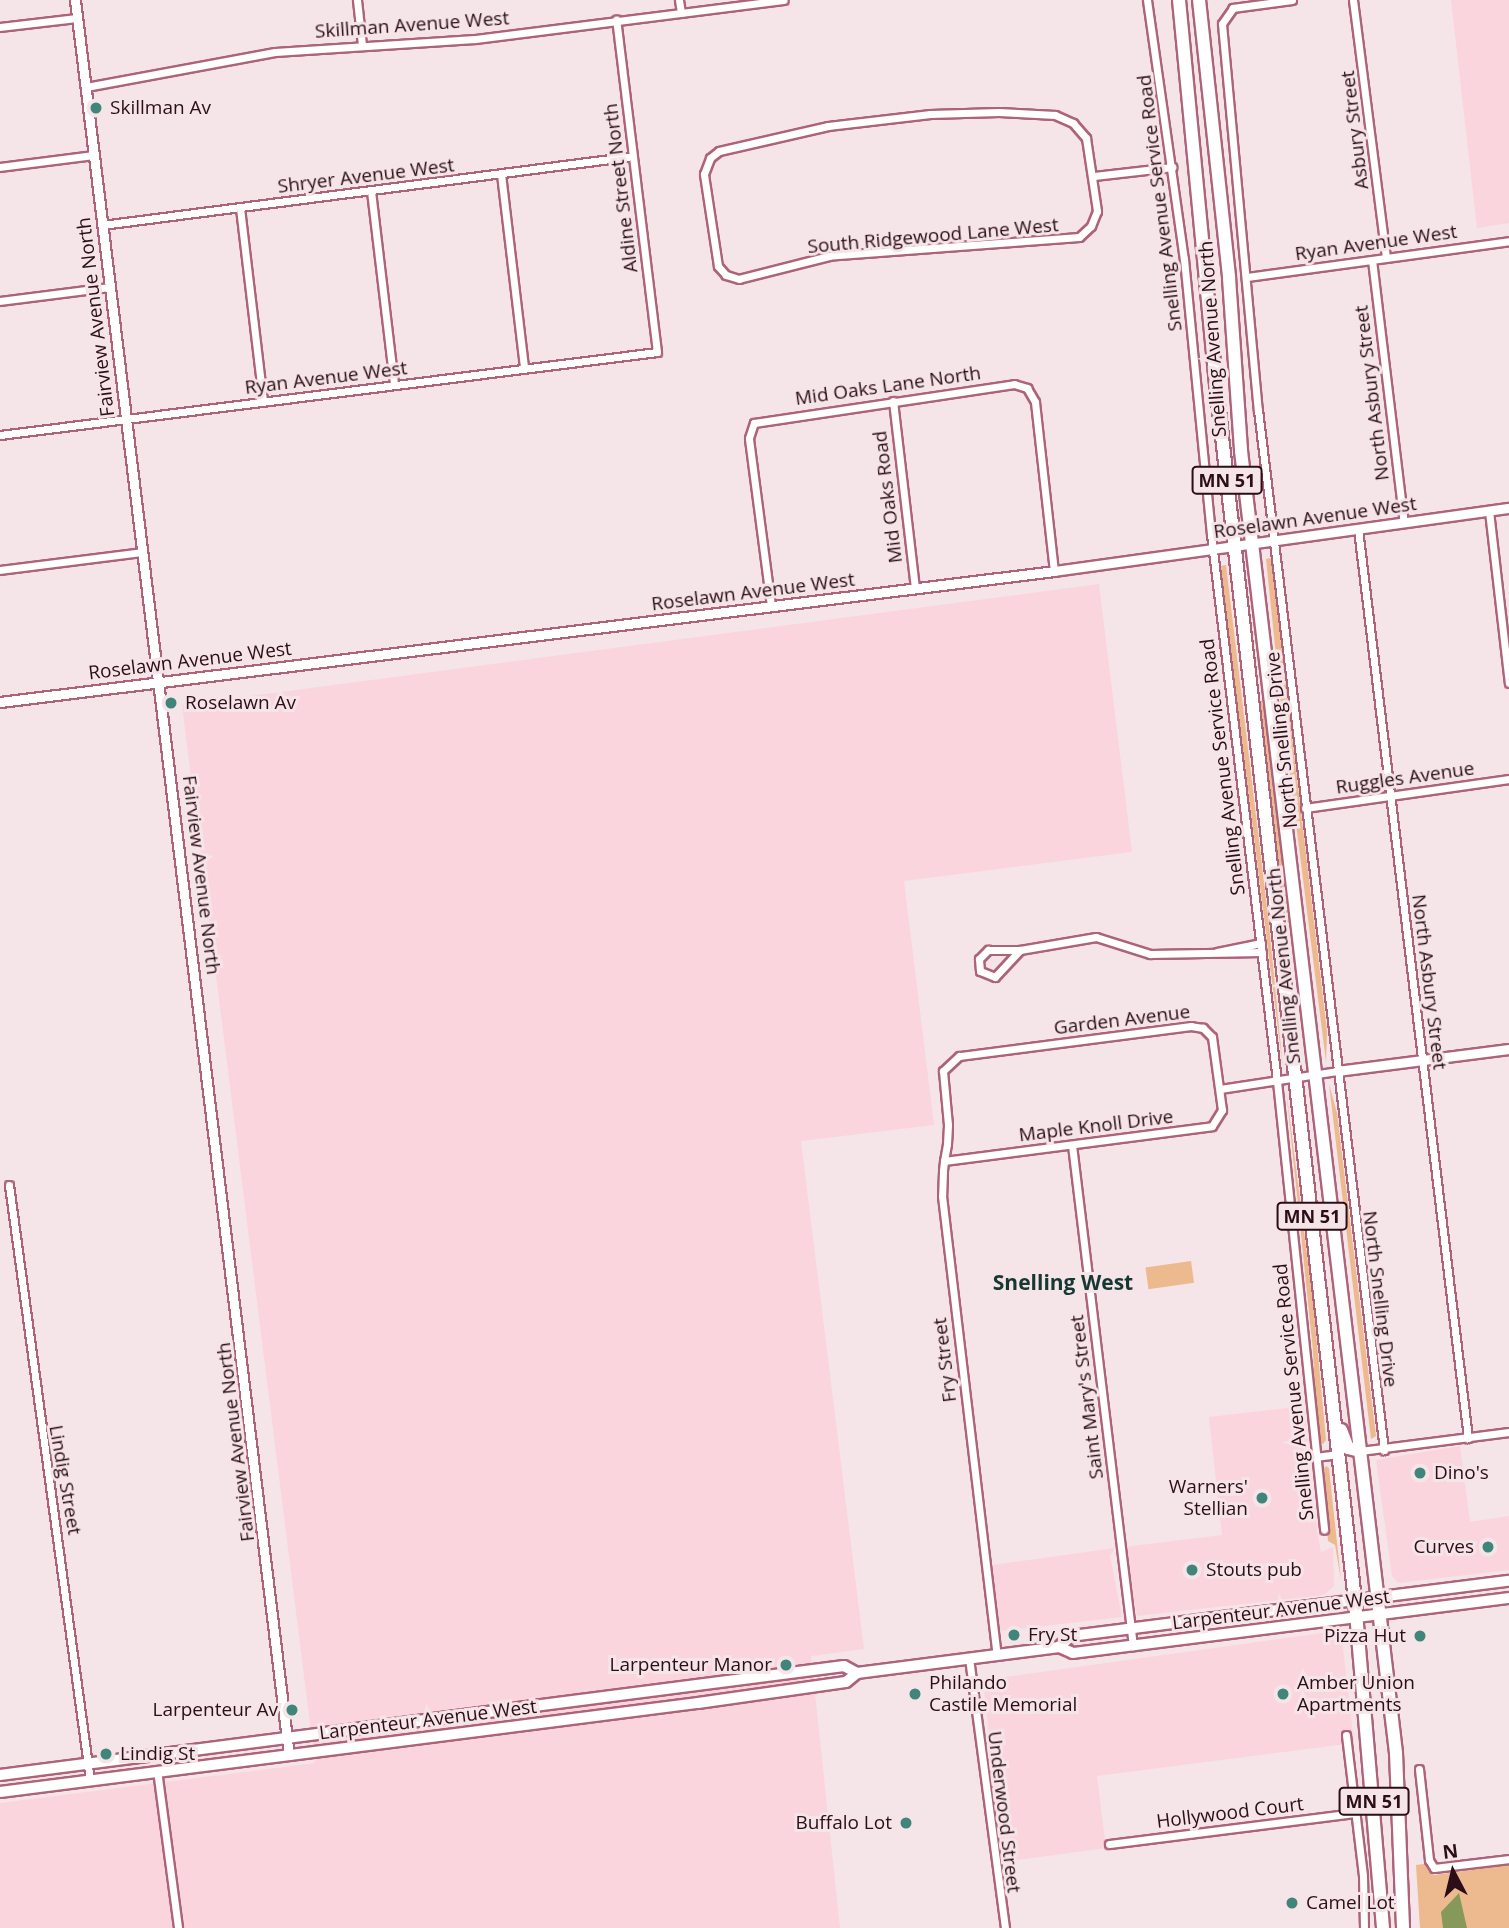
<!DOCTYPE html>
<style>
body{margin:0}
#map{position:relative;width:1509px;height:1928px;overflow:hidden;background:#f5e4e8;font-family:"Open Sans",sans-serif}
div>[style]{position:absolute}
.built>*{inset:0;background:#fbd5de}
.green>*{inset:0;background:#edba8f;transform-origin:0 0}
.water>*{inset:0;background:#86985a}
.roads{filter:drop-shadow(2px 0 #ad6379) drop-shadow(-2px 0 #ad6379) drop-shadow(0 2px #ad6379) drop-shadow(0 -2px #ad6379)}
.minor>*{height:7px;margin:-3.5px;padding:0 3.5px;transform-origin:3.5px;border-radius:3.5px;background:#fff}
.tertiary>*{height:9px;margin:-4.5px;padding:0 4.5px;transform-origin:4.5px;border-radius:4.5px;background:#fff}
.secondary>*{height:10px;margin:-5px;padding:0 5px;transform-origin:5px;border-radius:5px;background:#fff}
.primary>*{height:12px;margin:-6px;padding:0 6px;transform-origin:6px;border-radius:6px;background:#fff}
.dots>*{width:19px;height:19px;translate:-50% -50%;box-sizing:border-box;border:4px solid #f5e4e8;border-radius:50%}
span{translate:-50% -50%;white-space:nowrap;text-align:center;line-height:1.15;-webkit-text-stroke:6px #f5e4e8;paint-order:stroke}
.shield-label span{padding:2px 5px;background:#f5e4e8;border:2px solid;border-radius:5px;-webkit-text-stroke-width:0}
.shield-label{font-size:18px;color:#2b0e17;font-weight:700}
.street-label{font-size:19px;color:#2b0e17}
.poi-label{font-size:19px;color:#2b0e17}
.left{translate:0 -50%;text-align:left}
.right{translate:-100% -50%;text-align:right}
.neighbourhood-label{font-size:21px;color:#163732;font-weight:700}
.north{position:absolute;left:1418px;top:1837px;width:70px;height:70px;-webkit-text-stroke:5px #f5e4e8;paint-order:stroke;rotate:353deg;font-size:19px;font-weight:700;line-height:28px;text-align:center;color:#2b0e17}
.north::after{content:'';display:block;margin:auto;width:24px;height:32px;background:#2b0e17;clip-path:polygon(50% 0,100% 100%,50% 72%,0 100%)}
</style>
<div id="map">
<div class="built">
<div style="clip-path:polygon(1451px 0,1509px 0,1509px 223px,1477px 228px)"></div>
<div style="clip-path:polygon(1099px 584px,1132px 852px,904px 881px,934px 1125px,801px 1141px,864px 1649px,811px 1656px,840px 1928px,0 1928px,0 1803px,315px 1763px,182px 705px)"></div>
<div style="clip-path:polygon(1304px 1406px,1317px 1531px,1321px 1552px,1333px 1547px,1334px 1586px,1324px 1595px,1137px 1616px,1125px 1547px,1222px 1535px,1209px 1417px)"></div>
<div style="clip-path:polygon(1460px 1446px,1470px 1522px,1509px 1516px,1509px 1570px,1398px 1583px,1392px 1576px,1376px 1460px)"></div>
<div style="clip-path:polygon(1115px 1548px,1110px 1556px,1122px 1617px,1000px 1631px,992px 1565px)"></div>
<div style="clip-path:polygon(1330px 1632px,1342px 1640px,1354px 1743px,1097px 1776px,1106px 1848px,1003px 1862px,983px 1680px)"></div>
</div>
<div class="green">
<div style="clip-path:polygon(1271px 558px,1327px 1031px,1326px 1062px,1281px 704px,1266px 559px)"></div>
<div style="clip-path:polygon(1226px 565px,1269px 924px,1283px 1069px,1223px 590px,1221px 566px)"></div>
<div style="clip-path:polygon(1258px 701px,1262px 701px,1272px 753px,1292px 923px,1288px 923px,1278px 871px)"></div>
<div style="clip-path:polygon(1329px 1084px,1337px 1113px,1376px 1436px,1371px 1439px)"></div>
<div style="clip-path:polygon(1286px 1089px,1313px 1301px,1326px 1440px,1323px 1444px,1318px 1442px,1316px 1418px,1313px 1351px)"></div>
<div style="left:1191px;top:1261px;width:22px;height:46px;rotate:82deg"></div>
<div style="clip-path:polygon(1326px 1466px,1329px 1468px,1341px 1580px,1335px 1545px,1328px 1541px,1322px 1471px)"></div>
<div style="clip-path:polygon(1424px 1864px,1434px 1875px,1509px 1865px,1509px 1928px,1420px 1928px,1416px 1865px)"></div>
</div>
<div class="water">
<div style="clip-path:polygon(1459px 1893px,1467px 1928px,1443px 1928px,1441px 1912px)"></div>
</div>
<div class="roads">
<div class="minor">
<div style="left:357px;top:0;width:45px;rotate:83.7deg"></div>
<div style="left:679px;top:0;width:13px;rotate:81deg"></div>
<div style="left:1147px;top:0;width:262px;rotate:81.9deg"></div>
<div style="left:1184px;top:259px;width:276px;rotate:84.4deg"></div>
<div style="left:1211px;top:534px;width:551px;rotate:83.12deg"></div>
<div style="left:1277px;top:1081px;width:451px;rotate:84deg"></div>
<div style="left:1292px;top:0;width:60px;rotate:172.3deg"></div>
<div style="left:1233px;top:8px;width:19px;rotate:125deg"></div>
<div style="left:1222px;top:24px;width:388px;rotate:84.7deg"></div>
<div style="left:1258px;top:410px;width:1048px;rotate:83.09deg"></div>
<div style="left:1353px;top:0;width:260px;rotate:82.7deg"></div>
<div style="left:0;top:27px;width:78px;rotate:-6.7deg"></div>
<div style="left:86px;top:87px;width:192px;rotate:-10.5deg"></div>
<div style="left:275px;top:52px;width:200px;rotate:-3.7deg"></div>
<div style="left:475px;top:39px;width:311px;rotate:-7.2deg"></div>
<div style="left:999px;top:112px;width:56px;rotate:3.1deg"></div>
<div style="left:1055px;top:115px;width:20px;rotate:24deg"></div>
<div style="left:1073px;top:123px;width:20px;rotate:49deg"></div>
<div style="left:1086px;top:138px;width:74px;rotate:81.4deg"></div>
<div style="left:1097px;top:211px;width:16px;rotate:112deg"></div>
<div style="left:1091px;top:226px;width:16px;rotate:137deg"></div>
<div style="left:1079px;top:237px;width:251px;rotate:175.7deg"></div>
<div style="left:829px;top:256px;width:93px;rotate:165.7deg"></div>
<div style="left:739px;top:279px;width:14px;rotate:-163deg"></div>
<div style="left:726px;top:275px;width:12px;rotate:-132deg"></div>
<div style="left:718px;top:266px;width:93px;rotate:-98.7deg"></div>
<div style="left:704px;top:174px;width:17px;rotate:-69deg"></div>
<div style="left:710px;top:158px;width:11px;rotate:-38deg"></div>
<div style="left:719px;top:151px;width:112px;rotate:-12.9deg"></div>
<div style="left:828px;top:126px;width:103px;rotate:-6.7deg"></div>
<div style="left:930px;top:114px;width:69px;rotate:-1.7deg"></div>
<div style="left:0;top:167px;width:95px;rotate:-7.3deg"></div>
<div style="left:501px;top:174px;width:195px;rotate:83.2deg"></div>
<div style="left:1094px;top:176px;width:79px;rotate:-6.6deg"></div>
<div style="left:371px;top:191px;width:195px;rotate:83.2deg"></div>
<div style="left:240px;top:208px;width:195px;rotate:83.2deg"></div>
<div style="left:102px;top:225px;width:535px;rotate:-7.4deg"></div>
<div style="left:1372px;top:260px;width:265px;rotate:83.1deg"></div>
<div style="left:1247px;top:277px;width:264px;rotate:-7.8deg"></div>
<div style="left:0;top:301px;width:111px;rotate:-7.3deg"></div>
<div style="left:893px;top:401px;width:189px;rotate:83.3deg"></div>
<div style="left:0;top:435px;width:662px;rotate:-7.2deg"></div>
<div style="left:657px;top:352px;width:335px;rotate:-97deg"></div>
<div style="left:1489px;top:511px;width:173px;rotate:83.4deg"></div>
<div style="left:1358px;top:529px;width:916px;rotate:83.1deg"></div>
<div style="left:0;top:570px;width:143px;rotate:-7.2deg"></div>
<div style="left:771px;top:606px;width:169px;rotate:-97.5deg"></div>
<div style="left:749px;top:438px;width:16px;rotate:-72deg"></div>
<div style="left:754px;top:423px;width:263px;rotate:-8.5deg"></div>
<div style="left:1014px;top:384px;width:14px;rotate:17deg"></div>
<div style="left:1027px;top:388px;width:16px;rotate:60deg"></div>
<div style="left:1035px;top:402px;width:170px;rotate:83.6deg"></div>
<div style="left:1305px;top:808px;width:206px;rotate:-8.1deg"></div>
<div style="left:1020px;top:950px;width:37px;rotate:133deg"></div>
<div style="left:995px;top:977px;width:16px;rotate:-158deg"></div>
<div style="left:980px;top:971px;width:12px;rotate:-95deg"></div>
<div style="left:979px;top:959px;width:13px;rotate:-45deg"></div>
<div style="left:988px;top:950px;width:32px"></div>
<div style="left:1020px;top:950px;width:77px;rotate:-9.7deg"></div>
<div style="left:1096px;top:937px;width:57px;rotate:17.5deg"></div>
<div style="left:1150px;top:954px;width:112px;rotate:-1deg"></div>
<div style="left:1217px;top:952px;width:45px;rotate:-11.6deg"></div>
<div style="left:1220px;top:1089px;width:118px;rotate:-8.7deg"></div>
<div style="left:1072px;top:1145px;width:505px;rotate:83.06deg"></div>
<div style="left:944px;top:1161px;width:270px;rotate:-7.4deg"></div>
<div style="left:1212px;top:1126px;width:19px;rotate:-58deg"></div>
<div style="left:1222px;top:1110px;width:74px;rotate:-97.8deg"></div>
<div style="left:1212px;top:1037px;width:13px;rotate:-135deg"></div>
<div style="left:1203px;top:1028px;width:12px;rotate:-171deg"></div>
<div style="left:1191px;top:1026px;width:234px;rotate:172.6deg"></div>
<div style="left:959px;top:1056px;width:22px;rotate:137deg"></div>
<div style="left:943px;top:1071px;width:54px;rotate:84.7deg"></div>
<div style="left:948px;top:1125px;width:19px;rotate:93deg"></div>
<div style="left:947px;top:1144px;width:17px;rotate:100deg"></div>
<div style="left:944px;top:1161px;width:10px;rotate:96deg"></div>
<div style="left:943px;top:1171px;width:25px;rotate:92deg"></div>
<div style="left:942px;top:1196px;width:462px;rotate:83.2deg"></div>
<div style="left:9px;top:1185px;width:600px;rotate:82.25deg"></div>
<div style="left:1360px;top:1451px;width:150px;rotate:-7.3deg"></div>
<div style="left:1315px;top:1457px;width:24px;rotate:-7deg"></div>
<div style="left:969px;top:1658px;width:272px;rotate:82.4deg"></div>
<div style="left:1346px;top:1735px;width:142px;rotate:83.1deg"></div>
<div style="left:1363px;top:1876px;width:52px;rotate:88.9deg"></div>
<div style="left:1419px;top:1769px;width:92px;rotate:83.7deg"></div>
<div style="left:1429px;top:1860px;width:9px;rotate:58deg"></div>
<div style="left:1434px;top:1868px;width:76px;rotate:-6.8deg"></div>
<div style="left:157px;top:1770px;width:159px;rotate:82.4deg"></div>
<div style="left:1109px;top:1844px;width:248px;rotate:-7.2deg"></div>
</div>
<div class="tertiary">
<div style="left:75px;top:0;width:1768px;rotate:83.05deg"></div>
<div style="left:0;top:702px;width:1062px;rotate:-7.08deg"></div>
<div style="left:1054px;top:571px;width:459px;rotate:-7.9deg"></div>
<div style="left:1337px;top:1071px;width:173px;rotate:-7.3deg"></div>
</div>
<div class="secondary">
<div style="left:1059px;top:1647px;width:16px;rotate:-43deg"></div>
<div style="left:1071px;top:1636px;width:441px;rotate:-7.2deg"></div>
<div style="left:0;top:1775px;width:851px;rotate:-7.36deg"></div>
<div style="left:844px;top:1666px;width:15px;rotate:28deg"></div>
<div style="left:0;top:1792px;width:704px;rotate:-7.27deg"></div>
<div style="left:698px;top:1703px;width:149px;rotate:-8.1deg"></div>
<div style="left:846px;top:1682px;width:14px;rotate:-39deg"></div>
<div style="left:857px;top:1673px;width:204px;rotate:-7.3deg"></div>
<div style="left:1059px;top:1647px;width:15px;rotate:23deg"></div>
<div style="left:1073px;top:1653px;width:439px;rotate:-7.2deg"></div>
</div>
<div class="primary">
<div style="left:1179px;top:0;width:386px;rotate:84.5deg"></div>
<div style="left:1216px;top:384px;width:1225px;rotate:83.48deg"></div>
<div style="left:1355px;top:1601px;width:328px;rotate:85.1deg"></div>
<div style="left:1199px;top:0;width:280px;rotate:83.8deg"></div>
<div style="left:1229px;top:278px;width:173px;rotate:86deg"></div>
<div style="left:1241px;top:451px;width:1311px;rotate:83.21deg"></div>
<div style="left:1396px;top:1753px;width:175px;rotate:87.7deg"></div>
<div style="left:1341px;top:1430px;width:19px;rotate:69deg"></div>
<div style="left:1348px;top:1448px;width:12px;rotate:14deg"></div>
</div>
</div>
<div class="dots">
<div style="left:96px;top:108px;background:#40857a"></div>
<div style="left:171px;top:703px;background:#40857a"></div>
<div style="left:1420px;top:1473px;background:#40857a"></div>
<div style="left:1262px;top:1498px;background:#40857a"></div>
<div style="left:1488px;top:1547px;background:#40857a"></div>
<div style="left:1192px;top:1570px;background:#40857a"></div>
<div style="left:1014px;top:1635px;background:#40857a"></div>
<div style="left:1420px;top:1636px;background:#40857a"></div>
<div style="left:786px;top:1665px;background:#40857a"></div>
<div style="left:915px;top:1694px;background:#40857a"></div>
<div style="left:1283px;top:1694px;background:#40857a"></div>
<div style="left:292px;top:1710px;background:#40857a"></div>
<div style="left:106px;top:1754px;background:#40857a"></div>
<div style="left:906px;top:1823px;background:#40857a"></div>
<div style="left:1292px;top:1903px;background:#40857a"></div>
</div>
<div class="shield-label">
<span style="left:1227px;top:480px">MN 51</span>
<span style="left:1312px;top:1216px">MN 51</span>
<span style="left:1374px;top:1801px">MN 51</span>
</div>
<div class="street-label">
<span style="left:412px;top:25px;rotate:-4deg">Skillman Avenue West</span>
<span style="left:1355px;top:130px;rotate:-97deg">Asbury Street</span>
<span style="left:366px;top:176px;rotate:-7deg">Shryer Avenue West</span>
<span style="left:621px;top:188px;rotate:-97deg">Aldine Street North</span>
<span style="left:1160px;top:203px;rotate:-97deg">Snelling Avenue Service Road</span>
<span style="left:933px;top:236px;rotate:-5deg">South Ridgewood Lane West</span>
<span style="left:1376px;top:243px;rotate:-8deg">Ryan Avenue West</span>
<span style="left:96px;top:317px;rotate:-97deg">Fairview Avenue North</span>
<span style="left:1213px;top:339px;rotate:-94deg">Snelling Avenue North</span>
<span style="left:326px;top:378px;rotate:-7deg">Ryan Avenue West</span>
<span style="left:888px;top:386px;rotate:-8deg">Mid Oaks Lane North</span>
<span style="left:1372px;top:393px;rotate:-97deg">North Asbury Street</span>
<span style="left:888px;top:497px;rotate:-97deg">Mid Oaks Road</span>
<span style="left:1315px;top:518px;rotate:-8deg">Roselawn Avenue West</span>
<span style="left:753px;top:592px;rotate:-7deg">Roselawn Avenue West</span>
<span style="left:190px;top:661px;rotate:-7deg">Roselawn Avenue West</span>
<span style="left:1282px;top:740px;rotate:-96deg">North Snelling Drive</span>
<span style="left:1223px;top:767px;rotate:-97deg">Snelling Avenue Service Road</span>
<span style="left:1405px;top:778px;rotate:-8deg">Ruggles Avenue</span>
<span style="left:201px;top:875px;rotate:83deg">Fairview Avenue North</span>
<span style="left:1284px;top:966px;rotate:-96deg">Snelling Avenue North</span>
<span style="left:1429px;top:982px;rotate:83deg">North Asbury Street</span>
<span style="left:1122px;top:1020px;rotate:-7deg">Garden Avenue</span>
<span style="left:1096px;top:1126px;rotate:-7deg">Maple Knoll Drive</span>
<span style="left:1380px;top:1299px;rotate:83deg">North Snelling Drive</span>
<span style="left:945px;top:1360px;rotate:-97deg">Fry Street</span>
<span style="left:1294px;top:1392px;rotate:-96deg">Snelling Avenue Service Road</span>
<span style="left:1087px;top:1397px;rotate:-97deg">Saint Mary's Street</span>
<span style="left:236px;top:1442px;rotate:-97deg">Fairview Avenue North</span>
<span style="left:65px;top:1480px;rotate:80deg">Lindig Street</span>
<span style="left:1281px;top:1610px;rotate:-7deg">Larpenteur Avenue West</span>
<span style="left:428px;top:1720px;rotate:-7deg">Larpenteur Avenue West</span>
<span style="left:1004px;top:1812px;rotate:83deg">Underwood Street</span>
<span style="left:1230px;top:1813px;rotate:-7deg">Hollywood Court</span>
</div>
<div class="poi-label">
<span class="left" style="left:110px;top:108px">Skillman Av</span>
<span class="left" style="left:185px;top:703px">Roselawn Av</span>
<span class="left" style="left:1434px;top:1473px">Dino's</span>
<span class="right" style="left:1248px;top:1498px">Warners'<br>Stellian</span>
<span class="right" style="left:1474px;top:1547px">Curves</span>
<span class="left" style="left:1206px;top:1570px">Stouts pub</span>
<span class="left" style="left:1028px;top:1635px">Fry St</span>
<span class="right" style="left:1406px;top:1636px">Pizza Hut</span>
<span class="right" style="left:772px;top:1665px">Larpenteur Manor</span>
<span class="left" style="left:929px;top:1694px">Philando<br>Castile Memorial</span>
<span class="left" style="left:1297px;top:1694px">Amber Union<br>Apartments</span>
<span class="right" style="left:278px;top:1710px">Larpenteur Av</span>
<span class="left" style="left:120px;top:1754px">Lindig St</span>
<span class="right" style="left:892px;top:1823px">Buffalo Lot</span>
<span class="left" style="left:1306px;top:1903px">Camel Lot</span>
</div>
<div class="neighbourhood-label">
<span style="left:1063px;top:1282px">Snelling West</span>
</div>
<div class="north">N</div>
</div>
